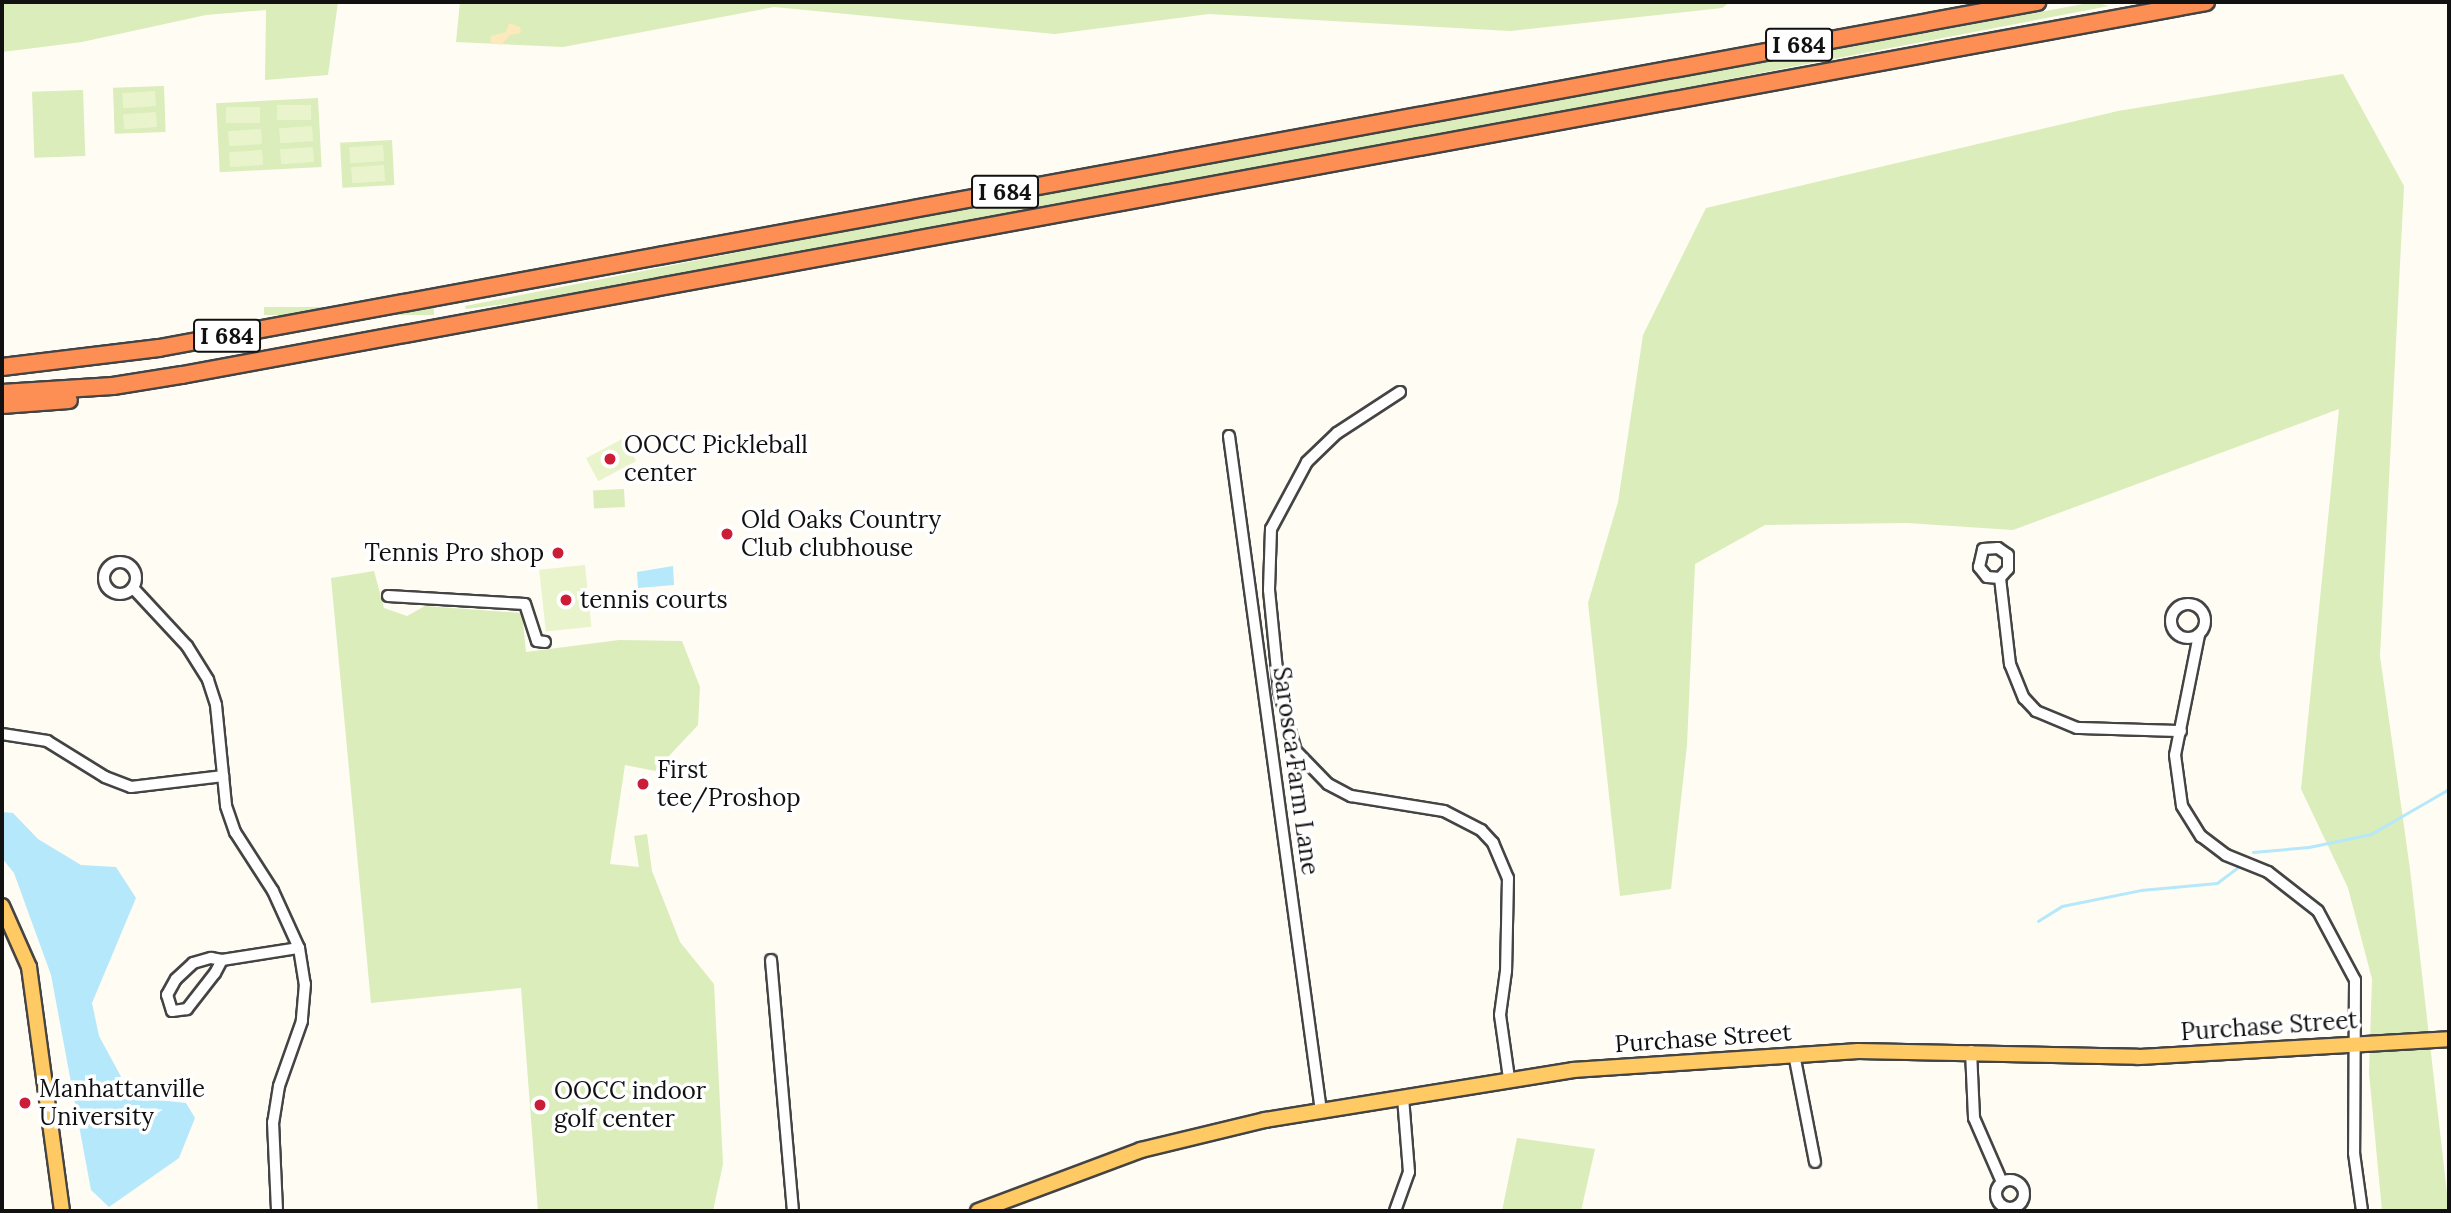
<!DOCTYPE html>
<style>
body{margin:0}
#map{position:relative;width:2451px;height:1213px;overflow:hidden;background:#fffcf4;font-family:Lora,serif}
div>[style]{position:absolute}
.green>*{inset:0;background:#daedba;transform-origin:0 0}
.sand>*{inset:0;background:#fee9bd}
.pitch>*{inset:0;background:#eaf4cc;transform-origin:0 0}
.water>*{inset:0;background:#b5e8fa}
.stream>*{height:2.5px;margin:-1.25px;padding:0 1.25px;transform-origin:1.25px;border-radius:1.25px;background:#b5e8fa}
.roads{filter:drop-shadow(2px 0 #444) drop-shadow(-2px 0 #444) drop-shadow(0 2px #444) drop-shadow(0 -2px #444)}
.minor>*{height:10px;margin:-5px;padding:0 5px;transform-origin:5px;border-radius:5px;background:#fff}
.minor>.ring{margin:-5px;padding:0;box-sizing:content-box;background:none;border:10px solid #fff;border-radius:50%}
.major>*{height:14px;margin:-7px;padding:0 7px;transform-origin:7px;border-radius:7px;background:#ffc964}
.highway>*{height:16px;margin:-8px;padding:0 8px;transform-origin:8px;border-radius:8px;background:#fe8f54}
.dots>*{width:19px;height:19px;translate:-50% -50%;box-sizing:border-box;border:4px solid #fff;border-radius:50%}
span{translate:-50% -50%;white-space:nowrap;text-align:center;line-height:1.15;-webkit-text-stroke:7px #fff;paint-order:stroke}
.shield-label span{padding:2px 5px;background:#fff;border:2px solid;border-radius:5px;-webkit-text-stroke-width:0}
.shield-label{font-size:23px;color:#111;font-weight:700}
.poi-label{font-size:24px;color:#111}
.left{translate:0 -50%;text-align:left}
.right{translate:-100% -50%;text-align:right}
.street-label{font-size:24px;color:#111}
.frame{position:absolute;inset:0;border:4px solid #111;pointer-events:none}
</style>
<div id="map">
<div class="green">
<div style="clip-path:polygon(2px 2px,338px 2px,328px 75px,265px 80px,266px 10px,206px 15px,82px 42px,2px 52px)"></div>
<div style="clip-path:polygon(460px 2px,1730px 2px,1722px 8px,1510px 31px,1209px 14px,1055px 34px,774px 7px,563px 47px,456px 42px)"></div>
<div style="clip-path:polygon(2094px 2px,2109px 6px,1469px 129px,546px 299px,466px 309px,465px 306px,846px 231px)"></div>
<div style="clip-path:polygon(2343px 74px,2404px 186px,2380px 656px,2410px 869px,2449px 1211px,2382px 1211px,2369px 1073px,2372px 979px,2348px 888px,2301px 789px,2339px 409px,2013px 530px,1907px 523px,1765px 525px,1695px 564px,1687px 745px,1671px 889px,1620px 896px,1588px 603px,1618px 502px,1643px 335px,1706px 208px,2118px 111px)"></div>
<div style="left:164px;top:86px;width:46px;height:51px;rotate:88deg"></div>
<div style="left:83px;top:90px;width:66px;height:51px;rotate:88deg"></div>
<div style="left:318px;top:98px;width:69px;height:102px;rotate:87deg"></div>
<div style="left:392px;top:140px;width:45px;height:52px;rotate:87deg"></div>
<div style="left:434px;top:307px;width:8px;height:170px;rotate:90deg"></div>
<div style="left:624px;top:489px;width:18px;height:31px;rotate:87deg"></div>
<div style="clip-path:polygon(374px 571px,384px 608px,407px 616px,425px 606px,522px 613px,526px 652px,619px 640px,682px 641px,700px 687px,698px 725px,655px 771px,625px 765px,610px 864px,639px 867px,634px 836px,647px 834px,652px 871px,680px 942px,714px 984px,723px 1164px,713px 1211px,538px 1211px,521px 988px,371px 1003px,331px 578px)"></div>
<div style="clip-path:polygon(1517px 1138px,1595px 1149px,1581px 1211px,1502px 1211px)"></div>
</div>
<div class="sand">
<div style="clip-path:polygon(509px 23px,520px 27px,521px 33px,510px 35px,501px 45px,490px 42px,491px 36px,506px 32px)"></div>
</div>
<div class="pitch">
<div style="left:155px;top:91px;width:15px;height:33px;rotate:86deg"></div>
<div style="left:311px;top:105px;width:15px;height:34px;rotate:90deg"></div>
<div style="left:260px;top:107px;width:16px;height:34px;rotate:90deg"></div>
<div style="left:156px;top:112px;width:15px;height:33px;rotate:86deg"></div>
<div style="left:312px;top:126px;width:15px;height:33px;rotate:86deg"></div>
<div style="left:261px;top:129px;width:15px;height:33px;rotate:86deg"></div>
<div style="left:383px;top:145px;width:16px;height:34px;rotate:86deg"></div>
<div style="left:313px;top:147px;width:15px;height:33px;rotate:86deg"></div>
<div style="left:262px;top:150px;width:15px;height:33px;rotate:86deg"></div>
<div style="left:384px;top:165px;width:16px;height:33px;rotate:86deg"></div>
<div style="left:624px;top:438px;width:26px;height:43px;rotate:62deg"></div>
<div style="left:585px;top:565px;width:62px;height:46px;rotate:84deg"></div>
</div>
<div class="water">
<div style="clip-path:polygon(673px 566px,674px 585px,638px 588px,637px 572px)"></div>
<div style="clip-path:polygon(2px 812px,13px 813px,38px 839px,81px 865px,116px 867px,136px 898px,92px 1003px,99px 1036px,132px 1097px,186px 1103px,195px 1118px,179px 1158px,109px 1207px,91px 1190px,51px 975px,14px 873px,2px 858px)"></div>
</div>
<div class="stream">
<div style="left:2253px;top:852px;width:56px;rotate:-5.1deg"></div>
<div style="left:2309px;top:847px;width:63px;rotate:-11.8deg"></div>
<div style="left:2371px;top:834px;width:90px;rotate:-30deg"></div>
<div style="left:2038px;top:921px;width:28px;rotate:-32deg"></div>
<div style="left:2062px;top:906px;width:81px;rotate:-11.4deg"></div>
<div style="left:2141px;top:890px;width:76px;rotate:-5.3deg"></div>
<div style="left:2217px;top:883px;width:25px;rotate:-37deg"></div>
</div>
<div class="roads">
<div class="minor">
<div style="left:1400px;top:392px;width:75px;rotate:146.9deg"></div>
<div style="left:1337px;top:433px;width:42px;rotate:136deg"></div>
<div style="left:1307px;top:462px;width:76px;rotate:118.2deg"></div>
<div style="left:1271px;top:529px;width:61px;rotate:91.9deg"></div>
<div style="left:1269px;top:590px;width:101px;rotate:84.3deg"></div>
<div style="left:1279px;top:691px;width:62px;rotate:74.2deg"></div>
<div style="left:1296px;top:751px;width:46px;rotate:45.9deg"></div>
<div style="left:1328px;top:784px;width:26px;rotate:28deg"></div>
<div style="left:1351px;top:796px;width:94px;rotate:9.2deg"></div>
<div style="left:1444px;top:811px;width:42px;rotate:27.2deg"></div>
<div style="left:1481px;top:830px;width:18px;rotate:47deg"></div>
<div style="left:1493px;top:843px;width:38px;rotate:67deg"></div>
<div style="left:1508px;top:878px;width:93px;rotate:91.2deg"></div>
<div style="left:1506px;top:971px;width:44px;rotate:97.8deg"></div>
<div style="left:1500px;top:1015px;width:64px;rotate:81.9deg"></div>
<div style="left:1229px;top:436px;width:681px;rotate:82.24deg"></div>
<div class="ring" style="left:104px;top:562px;width:22px;height:22px"></div>
<div style="left:2000px;top:578px;width:13px;rotate:-176deg"></div>
<div style="left:1987px;top:577px;width:13px;rotate:-129deg"></div>
<div style="left:1979px;top:567px;width:18px;rotate:-77deg"></div>
<div style="left:1983px;top:549px;width:15px;rotate:-4deg"></div>
<div style="left:1998px;top:548px;width:12px;rotate:35deg"></div>
<div style="left:2008px;top:555px;width:14px;rotate:90deg"></div>
<div style="left:2008px;top:569px;width:12px;rotate:132deg"></div>
<div style="left:2000px;top:578px;width:87px;rotate:83.4deg"></div>
<div style="left:2010px;top:664px;width:37px;rotate:68deg"></div>
<div style="left:2024px;top:698px;width:18px;rotate:47deg"></div>
<div style="left:2036px;top:711px;width:44px;rotate:22.5deg"></div>
<div style="left:2077px;top:728px;width:104px;rotate:1.7deg"></div>
<div style="left:134px;top:589px;width:78px;rotate:47.1deg"></div>
<div style="left:187px;top:646px;width:40px;rotate:58deg"></div>
<div style="left:208px;top:680px;width:26px;rotate:72deg"></div>
<div style="left:216px;top:705px;width:101px;rotate:84.3deg"></div>
<div style="left:226px;top:806px;width:28px;rotate:71deg"></div>
<div style="left:235px;top:832px;width:70px;rotate:57.2deg"></div>
<div style="left:273px;top:891px;width:63px;rotate:65.5deg"></div>
<div style="left:299px;top:948px;width:36px;rotate:81deg"></div>
<div style="left:305px;top:984px;width:37px;rotate:95deg"></div>
<div style="left:302px;top:1021px;width:69px;rotate:109.5deg"></div>
<div style="left:279px;top:1086px;width:36px;rotate:99deg"></div>
<div style="left:273px;top:1122px;width:89px;rotate:87.4deg"></div>
<div style="left:388px;top:596px;width:137px;rotate:3.3deg"></div>
<div style="left:525px;top:604px;width:39px;rotate:72deg"></div>
<div style="left:537px;top:641px;width:8px;rotate:7deg"></div>
<div class="ring" style="left:2171px;top:604px;width:24px;height:24px"></div>
<div style="left:2199px;top:635px;width:122px;rotate:101.3deg"></div>
<div style="left:2175px;top:755px;width:51px;rotate:82.2deg"></div>
<div style="left:2182px;top:806px;width:36px;rotate:58deg"></div>
<div style="left:2201px;top:836px;width:31px;rotate:37deg"></div>
<div style="left:2226px;top:855px;width:45px;rotate:22deg"></div>
<div style="left:2268px;top:872px;width:63px;rotate:38deg"></div>
<div style="left:2318px;top:911px;width:78px;rotate:61.8deg"></div>
<div style="left:2355px;top:980px;width:173px;rotate:90.3deg"></div>
<div style="left:2354px;top:1153px;width:59px;rotate:82.1deg"></div>
<div style="left:2px;top:734px;width:46px;rotate:8.8deg"></div>
<div style="left:47px;top:741px;width:68px;rotate:31.8deg"></div>
<div style="left:105px;top:777px;width:28px;rotate:21deg"></div>
<div style="left:131px;top:787px;width:93px;rotate:-6.8deg"></div>
<div style="left:211px;top:958px;width:11px;rotate:10deg"></div>
<div style="left:222px;top:960px;width:15px;rotate:118deg"></div>
<div style="left:215px;top:973px;width:46px;rotate:127.9deg"></div>
<div style="left:187px;top:1009px;width:15px;rotate:172deg"></div>
<div style="left:172px;top:1011px;width:17px;rotate:-107deg"></div>
<div style="left:167px;top:995px;width:18px;rotate:-61deg"></div>
<div style="left:176px;top:979px;width:23px;rotate:-43deg"></div>
<div style="left:193px;top:963px;width:19px;rotate:-16deg"></div>
<div style="left:222px;top:960px;width:78px;rotate:-8.9deg"></div>
<div style="left:771px;top:960px;width:252px;rotate:85deg"></div>
<div style="left:1971px;top:1051px;width:67px;rotate:87.4deg"></div>
<div style="left:1974px;top:1118px;width:70px;rotate:66.4deg"></div>
<div style="left:1794px;top:1054px;width:110px;rotate:79deg"></div>
<div class="ring" style="left:1996px;top:1180px;width:18px;height:18px"></div>
<div style="left:1395px;top:1211px;width:41px;rotate:-70.3deg"></div>
<div style="left:1409px;top:1172px;width:75px;rotate:-94.6deg"></div>
</div>
<div class="major">
<div style="left:2px;top:906px;width:67px;rotate:66.1deg"></div>
<div style="left:29px;top:967px;width:246px;rotate:82.3deg"></div>
<div style="left:978px;top:1211px;width:174px;rotate:-20.5deg"></div>
<div style="left:1141px;top:1150px;width:128px;rotate:-13.6deg"></div>
<div style="left:1265px;top:1120px;width:312px;rotate:-9.2deg"></div>
<div style="left:1573px;top:1070px;width:286px;rotate:-3.8deg"></div>
<div style="left:1858px;top:1051px;width:280px;rotate:1.2deg"></div>
<div style="left:2138px;top:1057px;width:312px;rotate:-3.3deg"></div>
</div>
<div class="highway">
<div style="left:2px;top:367px;width:158px;rotate:-6.9deg"></div>
<div style="left:159px;top:348px;width:1910px;rotate:-10.44deg"></div>
<div style="left:2px;top:393px;width:111px;rotate:-3.6deg"></div>
<div style="left:113px;top:386px;width:70px;rotate:-9.1deg"></div>
<div style="left:182px;top:375px;width:2058px;rotate:-10.44deg"></div>
<div style="left:2px;top:405px;width:67px;rotate:-4.3deg"></div>
</div>
</div>
<div class="dots">
<div style="left:610px;top:459px;background:#cc1d38"></div>
<div style="left:727px;top:534px;background:#cc1d38"></div>
<div style="left:558px;top:553px;background:#cc1d38"></div>
<div style="left:566px;top:600px;background:#cc1d38"></div>
<div style="left:643px;top:784px;background:#cc1d38"></div>
<div style="left:25px;top:1103px;background:#cc1d38"></div>
<div style="left:540px;top:1105px;background:#cc1d38"></div>
</div>
<div class="shield-label">
<span style="left:1799px;top:45px">I 684</span>
<span style="left:1005px;top:192px">I 684</span>
<span style="left:227px;top:336px">I 684</span>
</div>
<div class="poi-label">
<span class="left" style="left:624px;top:459px">OOCC Pickleball<br>center</span>
<span class="left" style="left:741px;top:534px">Old Oaks Country<br>Club clubhouse</span>
<span class="right" style="left:544px;top:553px">Tennis Pro shop</span>
<span class="left" style="left:580px;top:600px">tennis courts</span>
<span class="left" style="left:657px;top:784px">First<br>tee/Proshop</span>
<span class="left" style="left:39px;top:1103px">Manhattanville<br>University</span>
<span class="left" style="left:554px;top:1105px">OOCC indoor<br>golf center</span>
</div>
<div class="street-label">
<span style="left:1296px;top:771px;rotate:82deg">Sarosca Farm Lane</span>
<span style="left:2269px;top:1026px;rotate:-4deg">Purchase Street</span>
<span style="left:1703px;top:1038px;rotate:-4deg">Purchase Street</span>
</div>
<div class="frame"></div>
</div>
